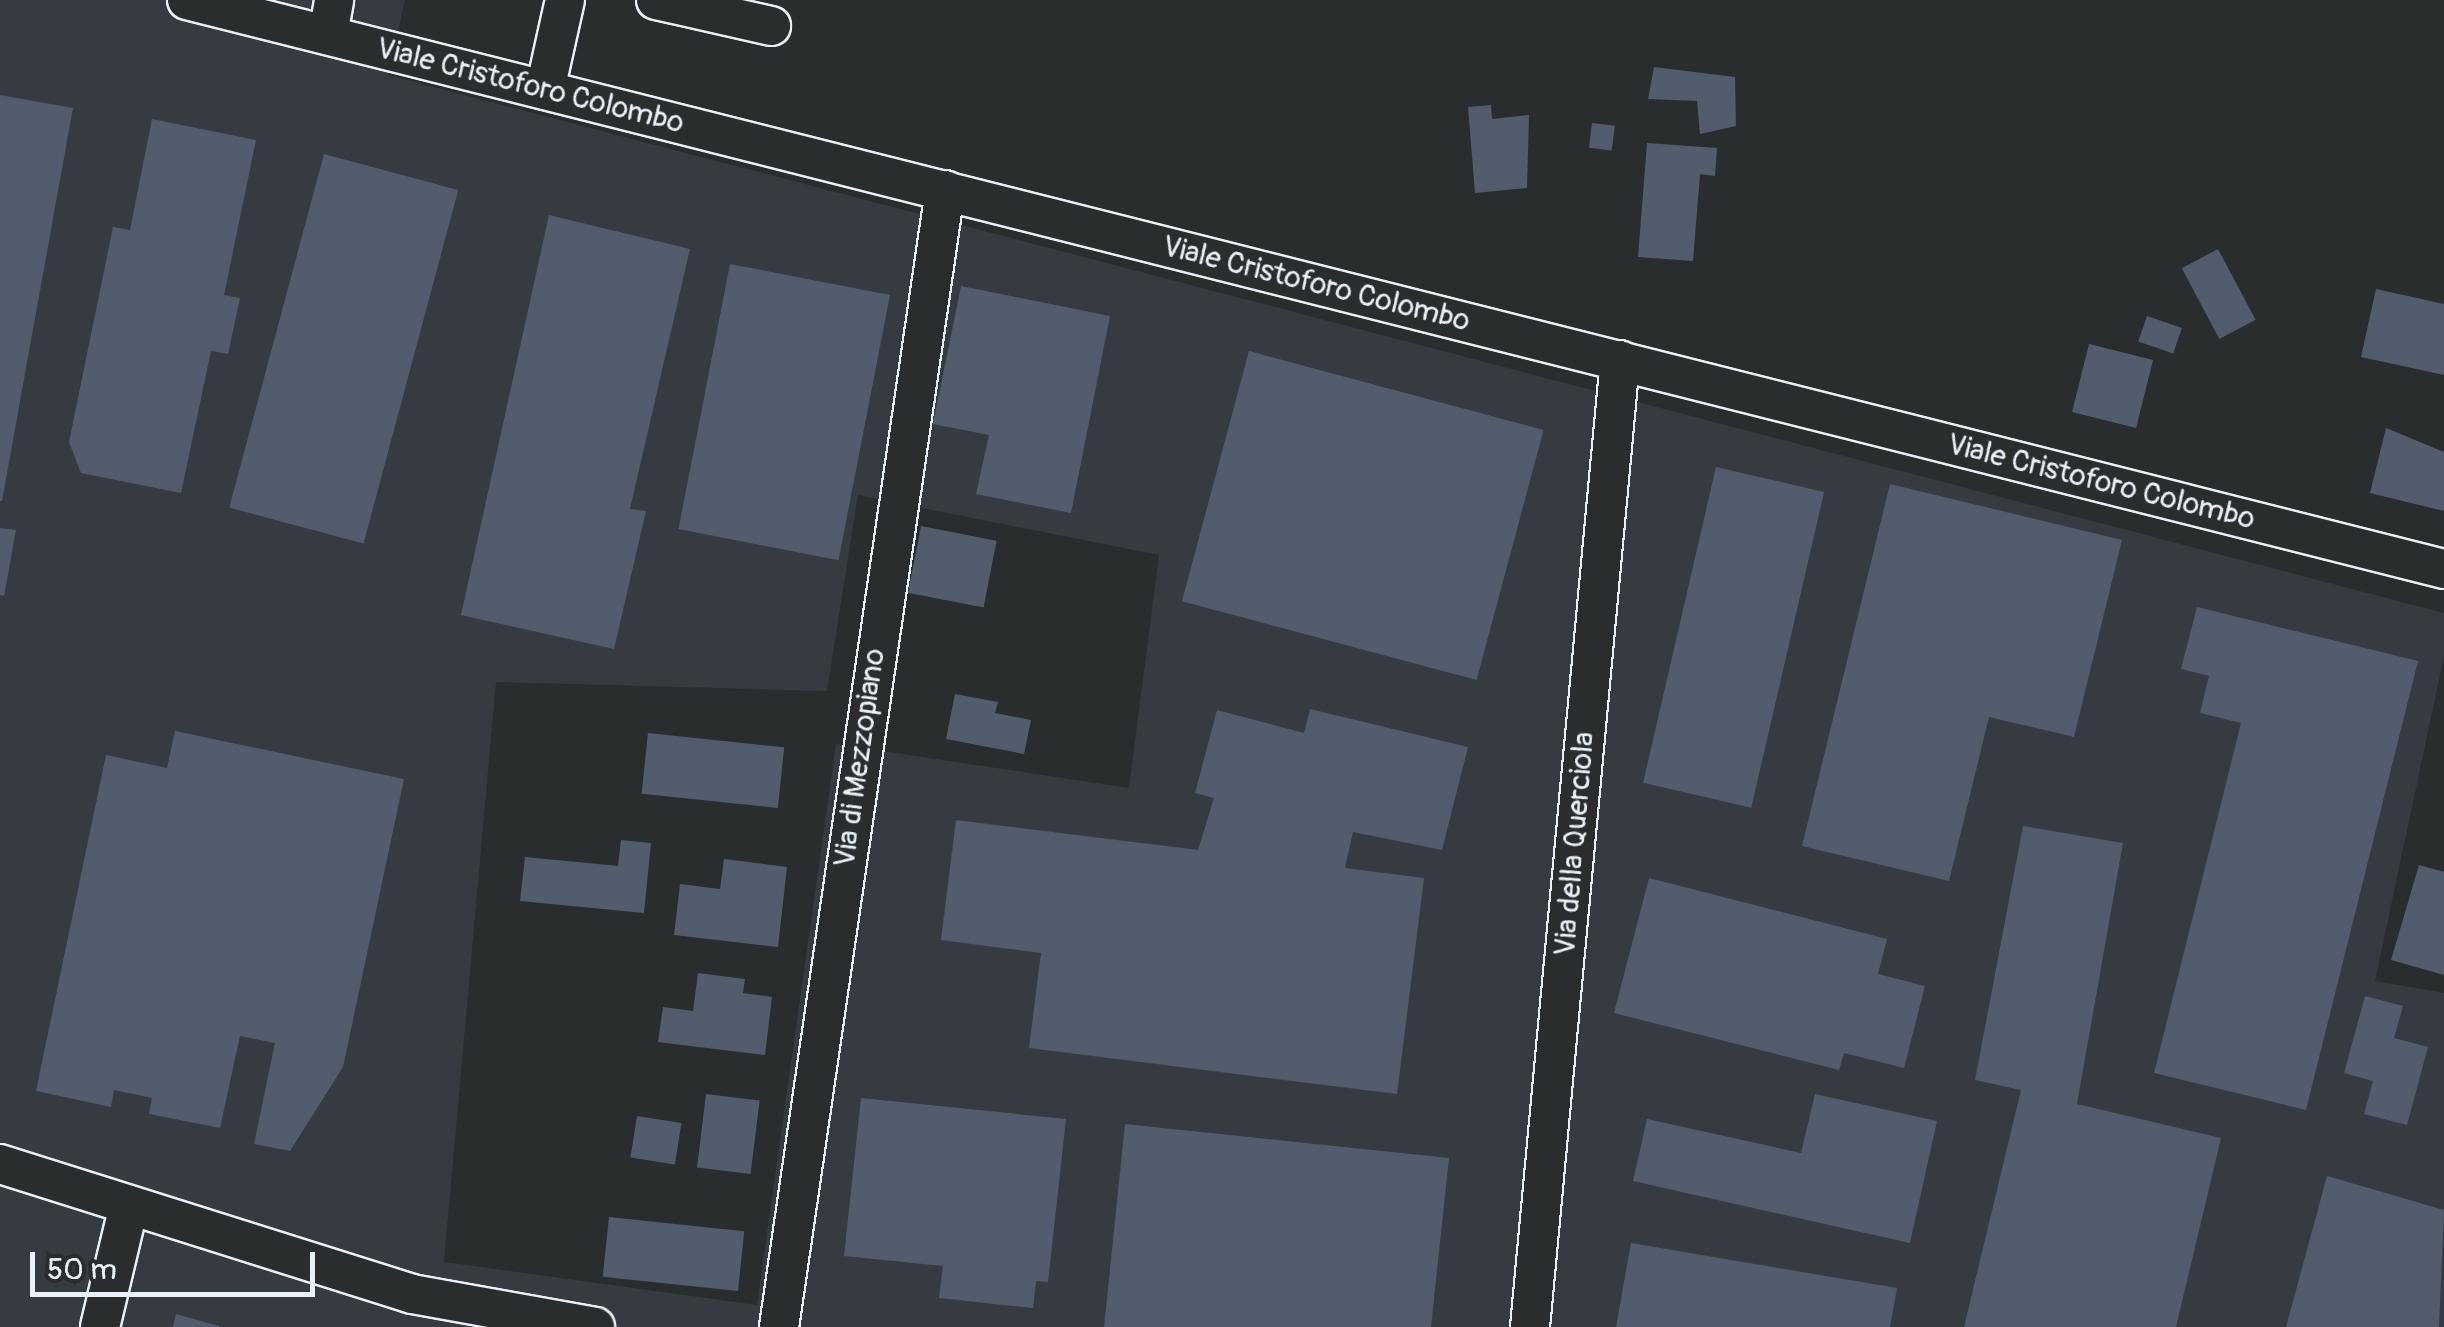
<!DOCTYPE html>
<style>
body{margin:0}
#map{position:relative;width:2444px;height:1327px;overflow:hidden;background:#2a2d2e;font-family:Pangolin,sans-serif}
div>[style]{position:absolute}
.built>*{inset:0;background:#363b41}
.building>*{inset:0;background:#525c6d;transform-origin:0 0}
.roads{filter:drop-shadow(2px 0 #e8f1f8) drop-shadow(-2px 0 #e8f1f8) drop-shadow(0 2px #e8f1f8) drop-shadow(0 -2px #e8f1f8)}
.minor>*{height:38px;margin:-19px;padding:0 19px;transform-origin:19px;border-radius:19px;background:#2a2d2e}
span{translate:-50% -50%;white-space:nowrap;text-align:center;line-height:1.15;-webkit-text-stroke:8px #2a2d2e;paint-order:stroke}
.street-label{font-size:30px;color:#e8f1f8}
.scale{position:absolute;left:30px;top:1252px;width:285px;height:45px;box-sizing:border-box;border:5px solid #e8f1f8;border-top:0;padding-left:12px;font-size:30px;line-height:35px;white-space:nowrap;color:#e8f1f8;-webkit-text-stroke:8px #2a2d2e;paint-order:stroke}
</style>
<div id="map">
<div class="built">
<div style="clip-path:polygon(evenodd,0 0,405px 0,388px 75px,2444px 613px,2444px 656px,2375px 981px,2444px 993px,2444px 1327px,0 1327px,0 0,858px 495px,1159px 555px,1129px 788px,836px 744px,757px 1305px,444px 1262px,496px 682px,827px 691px,858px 495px)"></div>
</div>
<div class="building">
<div style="clip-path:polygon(1654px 67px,1735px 77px,1736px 126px,1700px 134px,1697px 101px,1648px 99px)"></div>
<div style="clip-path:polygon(0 95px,73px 108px,2px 501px,0 501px)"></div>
<div style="clip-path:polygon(1491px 105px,1492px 119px,1529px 115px,1527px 188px,1475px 193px,1468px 107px)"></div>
<div style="clip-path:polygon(152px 119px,256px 140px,224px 295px,240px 298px,228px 354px,211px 351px,181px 493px,81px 473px,69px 442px,113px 227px,130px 230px)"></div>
<div style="left:1592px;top:123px;width:23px;height:25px;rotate:7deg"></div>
<div style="clip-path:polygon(1647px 143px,1717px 148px,1715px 176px,1700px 174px,1693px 261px,1638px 257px)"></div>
<div style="left:324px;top:154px;width:139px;height:366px;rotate:15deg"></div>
<div style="clip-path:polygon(549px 215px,690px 249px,630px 509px,646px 511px,614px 649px,461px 615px)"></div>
<div style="left:2218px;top:249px;width:80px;height:41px;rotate:62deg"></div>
<div style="left:730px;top:264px;width:163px;height:270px;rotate:11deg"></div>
<div style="clip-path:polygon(961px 286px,1110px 316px,1071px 513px,976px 494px,989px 435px,933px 424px)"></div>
<div style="clip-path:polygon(2376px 289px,2444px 304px,2444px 375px,2361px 357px)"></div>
<div style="left:2147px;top:316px;width:37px;height:27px;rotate:19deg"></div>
<div style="left:2089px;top:344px;width:66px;height:70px;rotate:14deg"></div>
<div style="left:1249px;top:351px;width:305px;height:259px;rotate:15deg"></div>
<div style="clip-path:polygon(2386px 428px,2444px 452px,2444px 511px,2370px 493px)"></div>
<div style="left:1716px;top:467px;width:111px;height:324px;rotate:13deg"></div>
<div style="clip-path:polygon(1890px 484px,2122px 540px,2074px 737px,1989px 717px,1949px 881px,1802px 846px)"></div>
<div style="left:921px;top:526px;width:77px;height:68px;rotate:11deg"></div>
<div style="clip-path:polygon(0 528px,16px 530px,4px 596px,0 595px)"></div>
<div style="clip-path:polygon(2197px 607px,2418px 661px,2306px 1110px,2154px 1073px,2241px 723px,2200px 713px,2209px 676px,2181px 669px)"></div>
<div style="clip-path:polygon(955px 694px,998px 702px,995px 713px,1031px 720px,1024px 754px,946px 739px)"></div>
<div style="clip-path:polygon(1310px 709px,1468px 747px,1442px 850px,1353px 832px,1345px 868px,1424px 878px,1397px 1094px,1029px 1048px,1041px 953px,941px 940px,956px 820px,1198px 850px,1214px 798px,1195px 793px,1217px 710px,1304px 733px)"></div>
<div style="clip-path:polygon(175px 731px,404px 779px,343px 1067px,290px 1151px,254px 1144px,275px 1043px,240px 1036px,220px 1128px,149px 1114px,152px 1098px,114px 1090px,111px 1107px,36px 1091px,106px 755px,167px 768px)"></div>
<div style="left:648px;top:733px;width:137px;height:61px;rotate:6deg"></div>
<div style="clip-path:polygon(2023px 826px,2123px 843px,2077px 1104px,2221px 1138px,2176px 1327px,1964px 1327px,2021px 1090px,1975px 1080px)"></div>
<div style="clip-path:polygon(621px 840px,651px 843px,644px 913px,520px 901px,525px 857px,618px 866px)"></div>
<div style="clip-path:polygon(724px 859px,787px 867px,778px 947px,674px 935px,680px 884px,720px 889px)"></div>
<div style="clip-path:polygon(2419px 865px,2444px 872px,2444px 975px,2391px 960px)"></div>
<div style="clip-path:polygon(1649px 878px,1887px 939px,1878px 974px,1925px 986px,1904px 1068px,1844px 1053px,1839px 1070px,1614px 1013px)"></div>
<div style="clip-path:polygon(698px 973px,745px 979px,743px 993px,772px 997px,765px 1055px,658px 1042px,663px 1007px,693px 1011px)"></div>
<div style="clip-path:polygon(2365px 996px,2403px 1006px,2394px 1038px,2428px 1047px,2407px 1125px,2364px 1114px,2373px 1081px,2344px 1073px)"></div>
<div style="left:706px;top:1094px;width:54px;height:74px;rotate:7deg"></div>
<div style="clip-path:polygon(1815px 1094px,1937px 1121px,1910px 1243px,1633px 1181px,1647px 1119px,1801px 1153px)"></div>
<div style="clip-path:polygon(861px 1098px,1066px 1119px,1048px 1282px,1036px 1281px,1033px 1308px,939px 1298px,943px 1266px,844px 1256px)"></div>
<div style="left:637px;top:1116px;width:45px;height:42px;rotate:9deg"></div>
<div style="clip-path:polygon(1125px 1124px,1449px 1158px,1431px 1327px,1104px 1327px)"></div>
<div style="clip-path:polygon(2327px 1176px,2444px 1210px,2439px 1327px,2286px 1327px)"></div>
<div style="left:609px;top:1217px;width:136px;height:60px;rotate:6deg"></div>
<div style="clip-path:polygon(1631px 1243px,1897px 1288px,1890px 1327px,1616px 1327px)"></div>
<div style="clip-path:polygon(176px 1314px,219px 1326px,219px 1327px,173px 1327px)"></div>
</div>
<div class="roads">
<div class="minor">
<div style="left:187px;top:0;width:2328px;rotate:14.15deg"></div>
<div style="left:656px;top:0;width:118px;rotate:12.7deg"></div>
<div style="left:328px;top:35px;width:36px;rotate:-80deg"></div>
<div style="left:545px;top:90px;width:92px;rotate:-77.5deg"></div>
<div style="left:0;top:1164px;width:432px;rotate:17.5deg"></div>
<div style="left:412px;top:1294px;width:186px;rotate:10.2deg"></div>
<div style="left:100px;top:1327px;width:125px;rotate:-76.6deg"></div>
<div style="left:779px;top:1327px;width:1149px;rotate:-81.69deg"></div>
<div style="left:1530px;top:1327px;width:971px;rotate:-84.68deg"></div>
</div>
</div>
<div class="street-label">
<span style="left:530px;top:86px;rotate:14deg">Viale Cristoforo Colombo</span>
<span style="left:1316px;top:284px;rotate:14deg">Viale Cristoforo Colombo</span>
<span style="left:2101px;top:482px;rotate:14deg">Viale Cristoforo Colombo</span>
<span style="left:860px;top:758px;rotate:-82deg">Via di Mezzopiano</span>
<span style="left:1575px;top:844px;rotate:-85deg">Via della Querciola</span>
</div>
<div class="scale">50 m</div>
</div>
